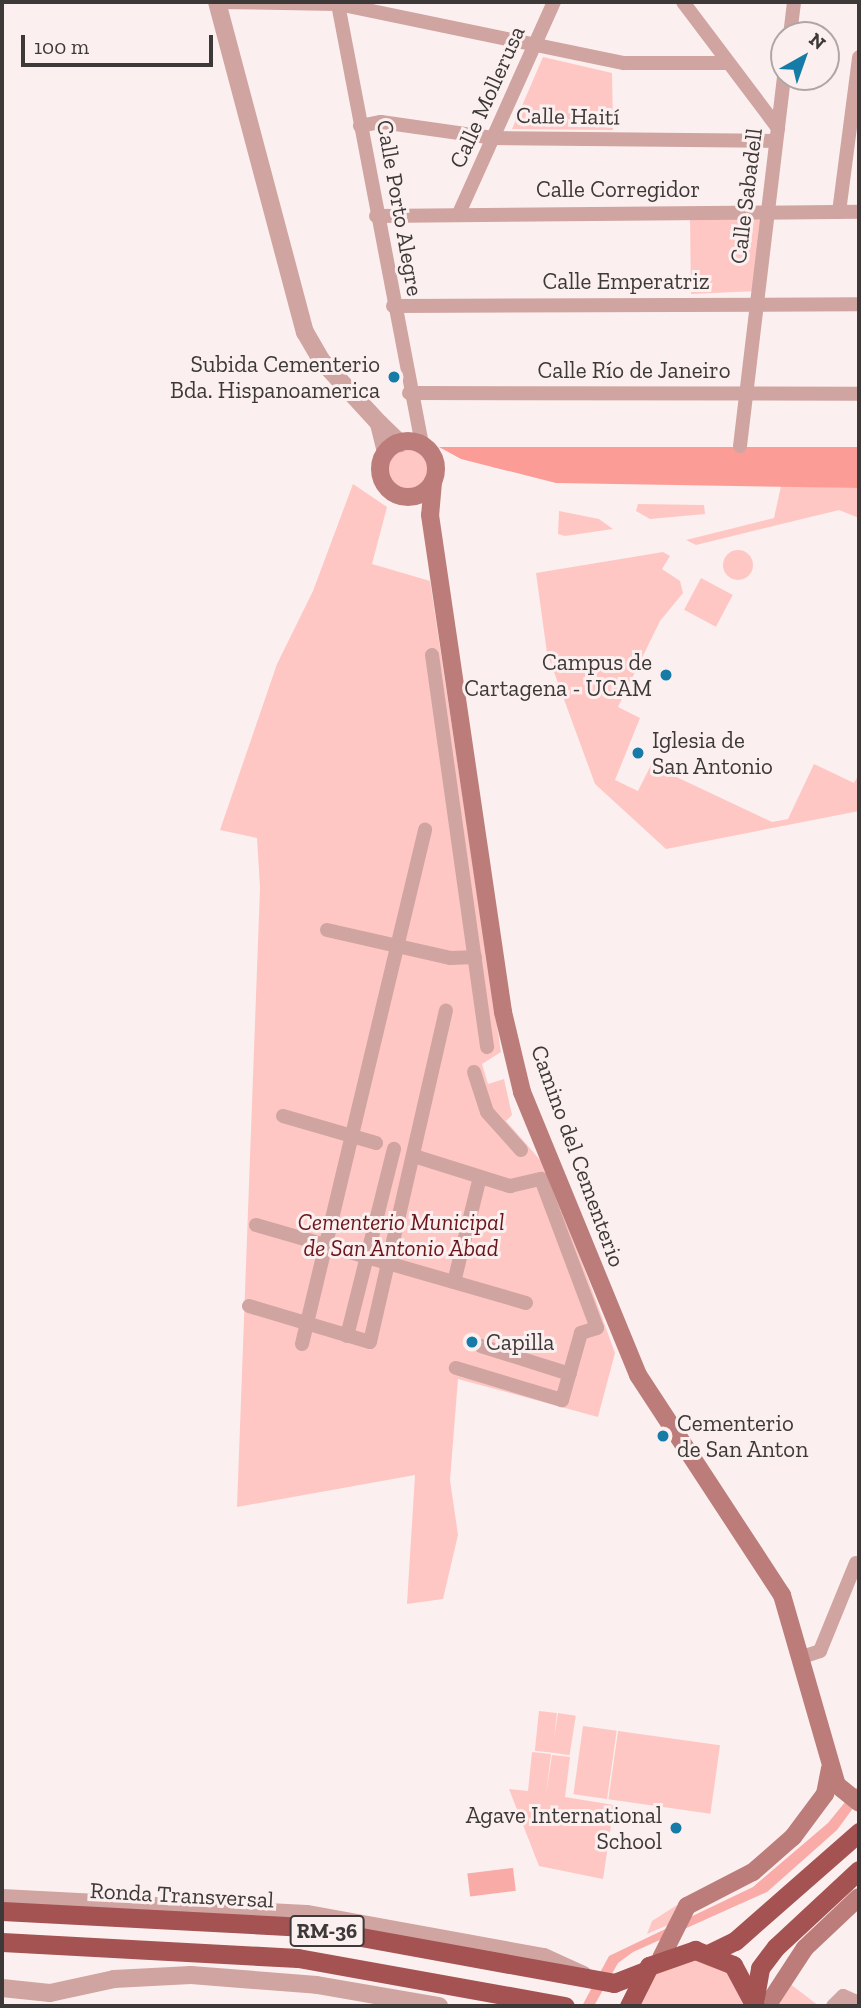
<!DOCTYPE html>
<meta charset="utf-8">
<style>
body{margin:0}
#map{position:relative;width:861px;height:2008px;overflow:hidden;background:#fbf0ef;font-family:"Zilla Slab",serif}
div>[style]{position:absolute}
.green>*{inset:0;background:#fec7c4;transform-origin:0 0}
.round{border-radius:50%}
.forest>*{inset:0;background:#fc9c97}
.water>*{inset:0;background:#f9aba7;transform-origin:0 0}
.minor>*{height:14px;margin:-7px;padding:0 7px;transform-origin:7px;border-radius:7px;background:#d0a4a1}
.tertiary>*{height:18px;margin:-9px;padding:0 9px;transform-origin:9px;border-radius:9px;background:#d0a4a1}
.secondary>*{height:18px;margin:-9px;padding:0 9px;transform-origin:9px;border-radius:9px;background:#bc7d7a}
.secondary>.ring{margin:-9px;padding:0;box-sizing:content-box;background:none;border:18px solid #bc7d7a;border-radius:50%}
.trunk>*{height:19px;margin:-9.5px;padding:0 9.5px;transform-origin:9.5px;border-radius:9.5px;background:#a45352}
.dots>*{width:19px;height:19px;translate:-50% -50%;box-sizing:border-box;border:4px solid #fbf0ef;border-radius:50%}
span{translate:-50% -50%;white-space:nowrap;text-align:center;line-height:1.15;-webkit-text-stroke:6px #fbf0ef;paint-order:stroke}
.shield-label span{padding:2px 5px;background:#fbf0ef;border:2px solid;border-radius:5px;-webkit-text-stroke-width:0}
.shield-label{font-size:21px;color:#3d3938;font-weight:700}
.street-label{font-size:23px;color:#3d3938}
.poi-label{font-size:23px;color:#3d3938}
.right{translate:-100% -50%;text-align:right}
.left{translate:0 -50%;text-align:left}
.park-label{font-size:23px;color:#6a151b;font-style:italic}
.frame{position:absolute;inset:0;border:4px solid #3d3938;pointer-events:none}
.north{position:absolute;left:770px;top:21px;width:70px;height:70px;box-sizing:border-box;background:#fbf0ef;border:2px solid #afa7a6;border-radius:50%;rotate:40deg;font-size:19px;font-weight:700;line-height:28px;text-align:center;color:#3d3938}
.north::after{content:'';display:block;margin:auto;width:24px;height:32px;background:#167ca7;clip-path:polygon(50% 0,100% 100%,50% 72%,0 100%)}
.scale{position:absolute;left:21px;top:35px;width:192px;height:32px;box-sizing:border-box;border:4px solid #3d3938;border-top:0;padding-left:9px;font-size:21px;line-height:24px;white-space:nowrap;color:#3d3938;-webkit-text-stroke:5px #fbf0ef;paint-order:stroke}
</style>
<div id="map">
<div class="green">
<div style="clip-path:polygon(543px 57px,612px 73px,613px 130px,512px 129px)"></div>
<div style="clip-path:polygon(766px 217px,757px 291px,691px 294px,690px 219px)"></div>
<div class="round" style="left:381px;top:443px;width:54px;height:54px"></div>
<div style="clip-path:polygon(353px 484px,387px 507px,372px 564px,430px 581px,501px 1052px,482px 1064px,488px 1084px,504px 1079px,512px 1115px,506px 1121px,548px 1169px,615px 1353px,598px 1417px,458px 1379px,450px 1480px,458px 1535px,443px 1599px,407px 1604px,415px 1475px,237px 1507px,260px 888px,257px 838px,220px 830px,277px 664px,313px 591px)"></div>
<div style="clip-path:polygon(781px 486px,859px 488px,859px 518px,839px 510px,696px 545px,686px 540px,774px 518px)"></div>
<div style="clip-path:polygon(638px 504px,704px 505px,705px 514px,650px 519px,636px 511px)"></div>
<div style="clip-path:polygon(559px 511px,599px 519px,613px 529px,565px 536px,558px 534px)"></div>
<div class="round" style="left:723px;top:550px;width:30px;height:30px"></div>
<div style="clip-path:polygon(663px 552px,670px 556px,662px 569px,680px 581px,683px 593px,660px 621px,618px 707px,640px 718px,615px 780px,638px 791px,651px 765px,772px 822px,788px 819px,814px 764px,854px 783px,859px 774px,859px 811px,666px 849px,595px 784px,547px 653px,536px 573px)"></div>
<div style="left:701px;top:578px;width:36px;height:36px;rotate:28deg"></div>
<div style="left:539px;top:1711px;width:18px;height:40px;rotate:6deg"></div>
<div style="left:558px;top:1713px;width:18px;height:40px;rotate:9deg"></div>
<div style="left:583px;top:1726px;width:34px;height:69px;rotate:8deg"></div>
<div style="left:618px;top:1731px;width:103px;height:69px;rotate:8deg"></div>
<div style="clip-path:polygon(532px 1752px,551px 1754px,546px 1794px,552px 1755px,570px 1757px,565px 1797px,614px 1805px,603px 1879px,539px 1866px,509px 1789px,528px 1791px)"></div>
<div style="clip-path:polygon(677px 1905px,668px 1925px,647px 1934px,652px 1921px)"></div>
<div style="clip-path:polygon(715px 1954px,755px 2006px,629px 2006px,645px 1971px)"></div>
<div style="clip-path:polygon(789px 1983px,819px 2006px,773px 2006px)"></div>
</div>
<div class="forest">
<div style="clip-path:polygon(439px 447px,859px 447px,859px 488px,556px 483px,461px 459px)"></div>
</div>
<div class="water">
<div style="clip-path:polygon(859px 1785px,859px 1800px,837px 1830px,767px 1892px,633px 1952px,618px 1963px,594px 2006px,582px 2006px,609px 1956px,753px 1887px,828px 1823px)"></div>
<div style="left:513px;top:1868px;width:23px;height:46px;rotate:83deg"></div>
</div>
<div class="minor">
<div style="left:217px;top:2px;width:121px;rotate:0.9deg"></div>
<div style="left:338px;top:4px;width:292px;rotate:11.7deg"></div>
<div style="left:624px;top:63px;width:101px"></div>
<div style="left:683px;top:2px;width:158px;rotate:53deg"></div>
<div style="left:338px;top:4px;width:449px;rotate:79.2deg"></div>
<div style="left:790px;top:35px;width:33px;rotate:-83deg"></div>
<div style="left:360px;top:126px;width:21px;rotate:-11deg"></div>
<div style="left:381px;top:122px;width:113px;rotate:8.1deg"></div>
<div style="left:493px;top:138px;width:283px;rotate:0.6deg"></div>
<div style="left:460px;top:211px;width:229px;rotate:-65.8deg"></div>
<div style="left:839px;top:212px;width:156px;rotate:-82.6deg"></div>
<div style="left:376px;top:216px;width:483px;rotate:-0.5deg"></div>
<div style="left:393px;top:306px;width:466px;rotate:-0.2deg"></div>
<div style="left:409px;top:393px;width:450px;rotate:0.1deg"></div>
<div style="left:740px;top:446px;width:372px;rotate:-83.2deg"></div>
<div style="left:432px;top:655px;width:396px;rotate:82deg"></div>
<div style="left:327px;top:930px;width:126px;rotate:12.8deg"></div>
<div style="left:450px;top:958px;width:25px;rotate:-2deg"></div>
<div style="left:474px;top:1072px;width:42px;rotate:72deg"></div>
<div style="left:487px;top:1112px;width:51px;rotate:48.2deg"></div>
<div style="left:283px;top:1116px;width:97px;rotate:16.2deg"></div>
<div style="left:414px;top:1156px;width:101px;rotate:17.4deg"></div>
<div style="left:510px;top:1186px;width:32px;rotate:-13deg"></div>
<div style="left:541px;top:1179px;width:159px;rotate:69.4deg"></div>
<div style="left:597px;top:1328px;width:17px;rotate:163deg"></div>
<div style="left:581px;top:1333px;width:70px;rotate:105.8deg"></div>
<div style="left:562px;top:1400px;width:111px;rotate:-163.2deg"></div>
<div style="left:256px;top:1225px;width:281px;rotate:16.1deg"></div>
<div style="left:454px;top:1282px;width:108px;rotate:-76.1deg"></div>
<div style="left:249px;top:1306px;width:126px;rotate:16.6deg"></div>
<div style="left:370px;top:1342px;width:340px;rotate:-77.1deg"></div>
<div style="left:347px;top:1336px;width:193px;rotate:-75.9deg"></div>
<div style="left:302px;top:1344px;width:529px;rotate:-76.54deg"></div>
<div style="left:481px;top:1346px;width:93px;rotate:17.5deg"></div>
<div style="left:802px;top:1657px;width:19px;rotate:-18deg"></div>
<div style="left:820px;top:1651px;width:95px;rotate:-67.8deg"></div>
<div style="left:2px;top:1896px;width:305px;rotate:3deg"></div>
<div style="left:307px;top:1912px;width:241px;rotate:10.3deg"></div>
<div style="left:544px;top:1955px;width:44px;rotate:24.2deg"></div>
<div style="left:833px;top:2006px;width:14px;rotate:-45deg"></div>
<div style="left:843px;top:1996px;width:17px;rotate:24deg"></div>
</div>
<div class="tertiary">
<div style="left:217px;top:2px;width:342px;rotate:75.1deg"></div>
<div style="left:305px;top:332px;width:32px;rotate:60deg"></div>
<div style="left:321px;top:360px;width:86px;rotate:47.4deg"></div>
<div style="left:386px;top:452px;width:30px;rotate:-104deg"></div>
<div style="left:379px;top:423px;width:29px;rotate:44deg"></div>
<div style="left:2px;top:1988px;width:48px;rotate:5.9deg"></div>
<div style="left:50px;top:1993px;width:66px;rotate:-12.3deg"></div>
<div style="left:114px;top:1979px;width:77px;rotate:-3deg"></div>
<div style="left:191px;top:1975px;width:126px;rotate:4.5deg"></div>
<div style="left:317px;top:1985px;width:124px;rotate:9.8deg"></div>
</div>
<div class="secondary">
<div class="ring" style="left:380px;top:441px;width:38px;height:38px"></div>
<div style="left:433px;top:482px;width:33px;rotate:95deg"></div>
<div style="left:430px;top:515px;width:502px;rotate:81.64deg"></div>
<div style="left:503px;top:1012px;width:82px;rotate:76.6deg"></div>
<div style="left:522px;top:1092px;width:306px;rotate:67.7deg"></div>
<div style="left:638px;top:1375px;width:263px;rotate:56.8deg"></div>
<div style="left:782px;top:1595px;width:198px;rotate:73.9deg"></div>
<div style="left:837px;top:1785px;width:28px;rotate:39deg"></div>
<div style="left:661px;top:1958px;width:58px;rotate:-63.4deg"></div>
<div style="left:687px;top:1906px;width:74px;rotate:-27.3deg"></div>
<div style="left:753px;top:1872px;width:53px;rotate:-41.2deg"></div>
<div style="left:793px;top:1837px;width:54px;rotate:-53.3deg"></div>
<div style="left:825px;top:1794px;width:26px;rotate:-79deg"></div>
<div style="left:767px;top:2006px;width:69px;rotate:-56.8deg"></div>
<div style="left:805px;top:1948px;width:74px;rotate:-43.4deg"></div>
</div>
<div class="trunk">
<div style="left:2px;top:1911px;width:304px;rotate:3deg"></div>
<div style="left:306px;top:1927px;width:313px;rotate:10.3deg"></div>
<div style="left:614px;top:1983px;width:33px;rotate:-21deg"></div>
<div style="left:2px;top:1942px;width:296px;rotate:3.1deg"></div>
<div style="left:298px;top:1958px;width:271px;rotate:10.2deg"></div>
<div style="left:710px;top:1953px;width:28px;rotate:-26deg"></div>
<div style="left:735px;top:1941px;width:165px;rotate:-41.3deg"></div>
<div style="left:755px;top:1997px;width:29px;rotate:-80deg"></div>
<div style="left:760px;top:1968px;width:26px;rotate:-53deg"></div>
<div style="left:776px;top:1947px;width:113px;rotate:-42.9deg"></div>
<div style="left:629px;top:2006px;width:45px;rotate:-63.4deg"></div>
<div style="left:649px;top:1966px;width:49px;rotate:-19.2deg"></div>
<div style="left:695px;top:1950px;width:41px;rotate:21.5deg"></div>
<div style="left:733px;top:1965px;width:47px;rotate:61.8deg"></div>
</div>
<div class="dots">
<div style="left:394px;top:377px;background:#167ca7"></div>
<div style="left:666px;top:675px;background:#167ca7"></div>
<div style="left:638px;top:753px;background:#167ca7"></div>
<div style="left:472px;top:1342px;background:#167ca7"></div>
<div style="left:663px;top:1436px;background:#167ca7"></div>
<div style="left:676px;top:1828px;background:#167ca7"></div>
</div>
<div class="shield-label">
<span style="left:327px;top:1931px">RM-36</span>
</div>
<div class="street-label">
<span style="left:487px;top:97px;rotate:-66deg">Calle Mollerusa</span>
<span style="left:568px;top:116px;rotate:1deg">Calle Haití</span>
<span style="left:618px;top:189px">Calle Corregidor</span>
<span style="left:746px;top:196px;rotate:-83deg">Calle Sabadell</span>
<span style="left:400px;top:208px;rotate:80deg">Calle Porto Alegre</span>
<span style="left:626px;top:281px">Calle Emperatriz</span>
<span style="left:634px;top:370px">Calle Río de Janeiro</span>
<span style="left:578px;top:1156px;rotate:70deg">Camino del Cementerio</span>
<span style="left:182px;top:1895px;rotate:3deg">Ronda Transversal</span>
</div>
<div class="poi-label">
<span class="right" style="left:380px;top:377px">Subida Cementerio<br>Bda. Hispanoamerica</span>
<span class="right" style="left:652px;top:675px">Campus de<br>Cartagena - UCAM</span>
<span class="left" style="left:652px;top:753px">Iglesia de<br>San Antonio</span>
<span class="left" style="left:486px;top:1342px">Capilla</span>
<span class="left" style="left:677px;top:1436px">Cementerio<br>de San Anton</span>
<span class="right" style="left:662px;top:1828px">Agave International<br>School</span>
</div>
<div class="park-label">
<span style="left:401px;top:1235px">Cementerio Municipal<br>de San Antonio Abad</span>
</div>
<div class="frame"></div>
<div class="north">N</div>
<div class="scale">100 m</div>
</div>
